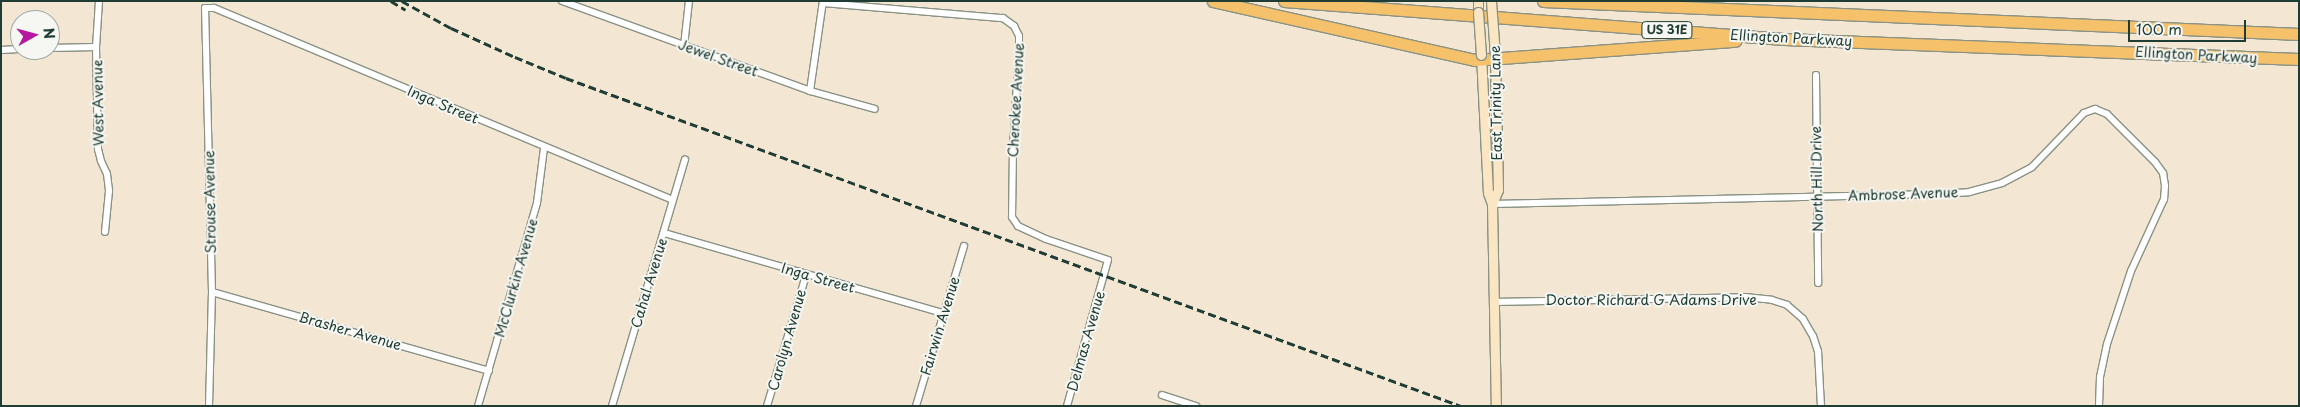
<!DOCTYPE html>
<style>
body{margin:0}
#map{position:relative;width:2300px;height:407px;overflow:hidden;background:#f3e7d4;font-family:"Playpen Sans",sans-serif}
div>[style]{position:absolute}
.roads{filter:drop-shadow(1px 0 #899284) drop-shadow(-1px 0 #899284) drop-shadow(0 1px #899284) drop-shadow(0 -1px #899284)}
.minor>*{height:6px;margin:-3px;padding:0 3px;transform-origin:3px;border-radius:3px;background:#fff}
.secondary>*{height:9px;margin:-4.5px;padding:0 4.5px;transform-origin:4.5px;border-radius:4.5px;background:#fbe6c4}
.motorway>*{height:11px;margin:-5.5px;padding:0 5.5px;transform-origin:5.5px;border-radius:5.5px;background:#f5c16b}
.rail>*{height:2.5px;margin-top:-1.25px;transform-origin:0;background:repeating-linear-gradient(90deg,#1f3d34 0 8px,transparent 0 12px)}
.bridges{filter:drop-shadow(1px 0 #899284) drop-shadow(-1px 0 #899284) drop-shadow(0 1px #899284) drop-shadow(0 -1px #899284)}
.secondary-bridge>*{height:9px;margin:-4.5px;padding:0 4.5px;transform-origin:4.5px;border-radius:4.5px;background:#fbe6c4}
span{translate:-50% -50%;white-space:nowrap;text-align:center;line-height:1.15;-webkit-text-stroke:4px #f6f6f2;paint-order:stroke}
.shield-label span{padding:1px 4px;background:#f6f6f2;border:1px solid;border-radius:4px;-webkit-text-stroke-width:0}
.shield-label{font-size:12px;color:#1f3d34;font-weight:700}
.street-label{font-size:14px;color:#1f3d34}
.frame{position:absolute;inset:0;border:2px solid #1f3d34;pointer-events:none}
.north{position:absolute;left:10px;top:10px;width:50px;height:50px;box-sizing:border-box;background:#f6f6f2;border:1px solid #a0aca6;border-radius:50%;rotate:83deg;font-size:14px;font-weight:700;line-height:20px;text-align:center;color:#1f3d34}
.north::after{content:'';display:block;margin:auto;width:18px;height:22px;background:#b5179e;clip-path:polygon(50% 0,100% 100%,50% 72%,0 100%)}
.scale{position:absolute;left:2128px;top:20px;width:118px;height:22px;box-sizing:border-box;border:2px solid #1f3d34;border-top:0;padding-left:6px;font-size:15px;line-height:18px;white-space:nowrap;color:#1f3d34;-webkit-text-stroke:4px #f6f6f2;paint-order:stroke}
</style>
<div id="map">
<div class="roads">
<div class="minor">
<div style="left:99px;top:1px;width:46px;rotate:93.7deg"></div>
<div style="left:96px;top:47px;width:102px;rotate:88.9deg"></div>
<div style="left:98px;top:149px;width:12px;rotate:76deg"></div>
<div style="left:101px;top:161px;width:14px;rotate:65deg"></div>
<div style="left:107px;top:174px;width:17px;rotate:83deg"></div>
<div style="left:109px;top:191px;width:41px;rotate:95.6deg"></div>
<div style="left:562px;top:1px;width:264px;rotate:19.9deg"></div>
<div style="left:810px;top:91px;width:67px;rotate:15.5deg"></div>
<div style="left:823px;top:3px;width:181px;rotate:4.8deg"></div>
<div style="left:1003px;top:18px;width:14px;rotate:36deg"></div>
<div style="left:1014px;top:26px;width:11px;rotate:63deg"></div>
<div style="left:1019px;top:36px;width:16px;rotate:90deg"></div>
<div style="left:1019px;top:52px;width:95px;rotate:93.6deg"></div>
<div style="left:1013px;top:147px;width:70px;rotate:90.8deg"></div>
<div style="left:1012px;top:217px;width:11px;rotate:56deg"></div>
<div style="left:1018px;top:226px;width:31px;rotate:25deg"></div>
<div style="left:1046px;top:239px;width:65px;rotate:18.7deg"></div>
<div style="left:1108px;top:260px;width:152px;rotate:105.7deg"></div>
<div style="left:684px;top:46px;width:45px;rotate:-83.7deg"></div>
<div style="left:50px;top:48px;width:46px;rotate:-1.2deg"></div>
<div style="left:1px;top:50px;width:19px;rotate:-3deg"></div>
<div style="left:1816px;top:75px;width:208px;rotate:89.4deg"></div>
<div style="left:810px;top:91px;width:91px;rotate:-81.8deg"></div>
<div style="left:1492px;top:204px;width:444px;rotate:-1.3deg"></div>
<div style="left:1936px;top:194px;width:33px;rotate:-3deg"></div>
<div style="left:1969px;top:192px;width:34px;rotate:-15deg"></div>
<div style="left:2002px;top:183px;width:34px;rotate:-28deg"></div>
<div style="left:2032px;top:167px;width:75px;rotate:-46.1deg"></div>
<div style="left:2084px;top:113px;width:12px;rotate:-20deg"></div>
<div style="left:2095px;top:109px;width:13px;rotate:23deg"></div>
<div style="left:2107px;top:114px;width:68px;rotate:45deg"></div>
<div style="left:2155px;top:162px;width:14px;rotate:54deg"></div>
<div style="left:2163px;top:173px;width:13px;rotate:81deg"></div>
<div style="left:2165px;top:186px;width:13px;rotate:94deg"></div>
<div style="left:2164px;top:199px;width:79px;rotate:114.6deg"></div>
<div style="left:2131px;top:271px;width:77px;rotate:108.2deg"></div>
<div style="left:2107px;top:344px;width:34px;rotate:102deg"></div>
<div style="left:2100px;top:377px;width:29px;rotate:92deg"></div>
<div style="left:664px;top:233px;width:290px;rotate:16deg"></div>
<div style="left:212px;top:292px;width:288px;rotate:15.9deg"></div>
<div style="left:1493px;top:302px;width:252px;rotate:-1.1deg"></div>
<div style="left:1745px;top:297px;width:27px;rotate:6deg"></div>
<div style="left:1772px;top:300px;width:16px;rotate:18deg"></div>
<div style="left:1787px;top:305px;width:21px;rotate:41deg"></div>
<div style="left:1803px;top:319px;width:20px;rotate:60deg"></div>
<div style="left:1813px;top:336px;width:16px;rotate:72deg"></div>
<div style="left:1818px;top:351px;width:55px;rotate:86.9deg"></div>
<div style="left:1162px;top:395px;width:36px;rotate:18deg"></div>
<div style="left:209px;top:406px;width:114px;rotate:-88.5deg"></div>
<div style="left:212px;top:292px;width:284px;rotate:-91.4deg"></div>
<div style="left:205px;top:8px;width:9px"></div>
<div style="left:214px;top:8px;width:497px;rotate:22.7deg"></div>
<div style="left:478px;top:406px;width:211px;rotate:-73.8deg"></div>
<div style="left:537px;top:203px;width:55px;rotate:-82.7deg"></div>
<div style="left:612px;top:406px;width:257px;rotate:-73.5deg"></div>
<div style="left:767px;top:406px;width:137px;rotate:-73.4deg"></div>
<div style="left:916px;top:406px;width:167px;rotate:-73.3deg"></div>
</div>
<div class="secondary">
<div style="left:1478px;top:1px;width:11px;rotate:90deg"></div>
<div style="left:1481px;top:55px;width:138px;rotate:87.1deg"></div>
<div style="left:1488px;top:193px;width:12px;rotate:70deg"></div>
<div style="left:1492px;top:204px;width:202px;rotate:88.9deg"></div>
<div style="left:1492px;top:204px;width:15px;rotate:-67deg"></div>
<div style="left:1498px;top:190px;width:135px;rotate:-91.3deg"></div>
</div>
<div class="motorway">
<div style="left:1213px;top:1px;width:268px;rotate:12.7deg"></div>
<div style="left:1474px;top:60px;width:262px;rotate:-4.2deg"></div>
<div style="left:1284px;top:1px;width:501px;rotate:4.35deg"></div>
<div style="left:1784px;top:39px;width:515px;rotate:2.22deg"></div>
<div style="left:1543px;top:1px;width:757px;rotate:2.5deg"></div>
</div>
</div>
<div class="rail">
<div style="left:391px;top:1px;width:17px;rotate:31deg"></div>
<div style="left:402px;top:1px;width:56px;rotate:28.9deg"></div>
<div style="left:451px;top:28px;width:70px;rotate:24.4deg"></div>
<div style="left:515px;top:57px;width:55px;rotate:22.4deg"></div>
<div style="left:566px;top:78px;width:953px;rotate:20.13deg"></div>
</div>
<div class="bridges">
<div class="secondary-bridge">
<div style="left:1491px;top:1px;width:54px;rotate:85.8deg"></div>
<div style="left:1478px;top:12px;width:43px;rotate:86deg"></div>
</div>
</div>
<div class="shield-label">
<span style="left:1667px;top:30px">US 31E</span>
</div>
<div class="street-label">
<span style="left:1791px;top:38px;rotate:3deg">Ellington Parkway</span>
<span style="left:2196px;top:55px;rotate:3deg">Ellington Parkway</span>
<span style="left:718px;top:58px;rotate:20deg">Jewel Street</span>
<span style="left:1016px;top:100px;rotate:-87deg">Cherokee Avenue</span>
<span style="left:98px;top:103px;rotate:-91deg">West Avenue</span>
<span style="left:1496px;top:103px;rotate:-91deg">East Trinity Lane</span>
<span style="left:443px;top:105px;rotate:23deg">Inga Street</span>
<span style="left:1817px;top:179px;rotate:-91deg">North Hill Drive</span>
<span style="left:1903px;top:194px;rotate:-2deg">Ambrose Avenue</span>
<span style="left:210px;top:202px;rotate:-91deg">Strouse Avenue</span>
<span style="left:516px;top:278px;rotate:-74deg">McClurkin Avenue</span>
<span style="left:818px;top:278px;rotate:16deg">Inga Street</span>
<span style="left:649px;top:283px;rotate:-73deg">Cahal Avenue</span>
<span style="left:1651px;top:300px">Doctor Richard G Adams Drive</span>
<span style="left:940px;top:326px;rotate:-73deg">Fairwin Avenue</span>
<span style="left:350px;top:331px;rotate:16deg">Brasher Avenue</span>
<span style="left:787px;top:340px;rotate:-74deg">Carolyn Avenue</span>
<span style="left:1086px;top:341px;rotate:-74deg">Delmas Avenue</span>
</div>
<div class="frame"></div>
<div class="north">N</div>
<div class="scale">100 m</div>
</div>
